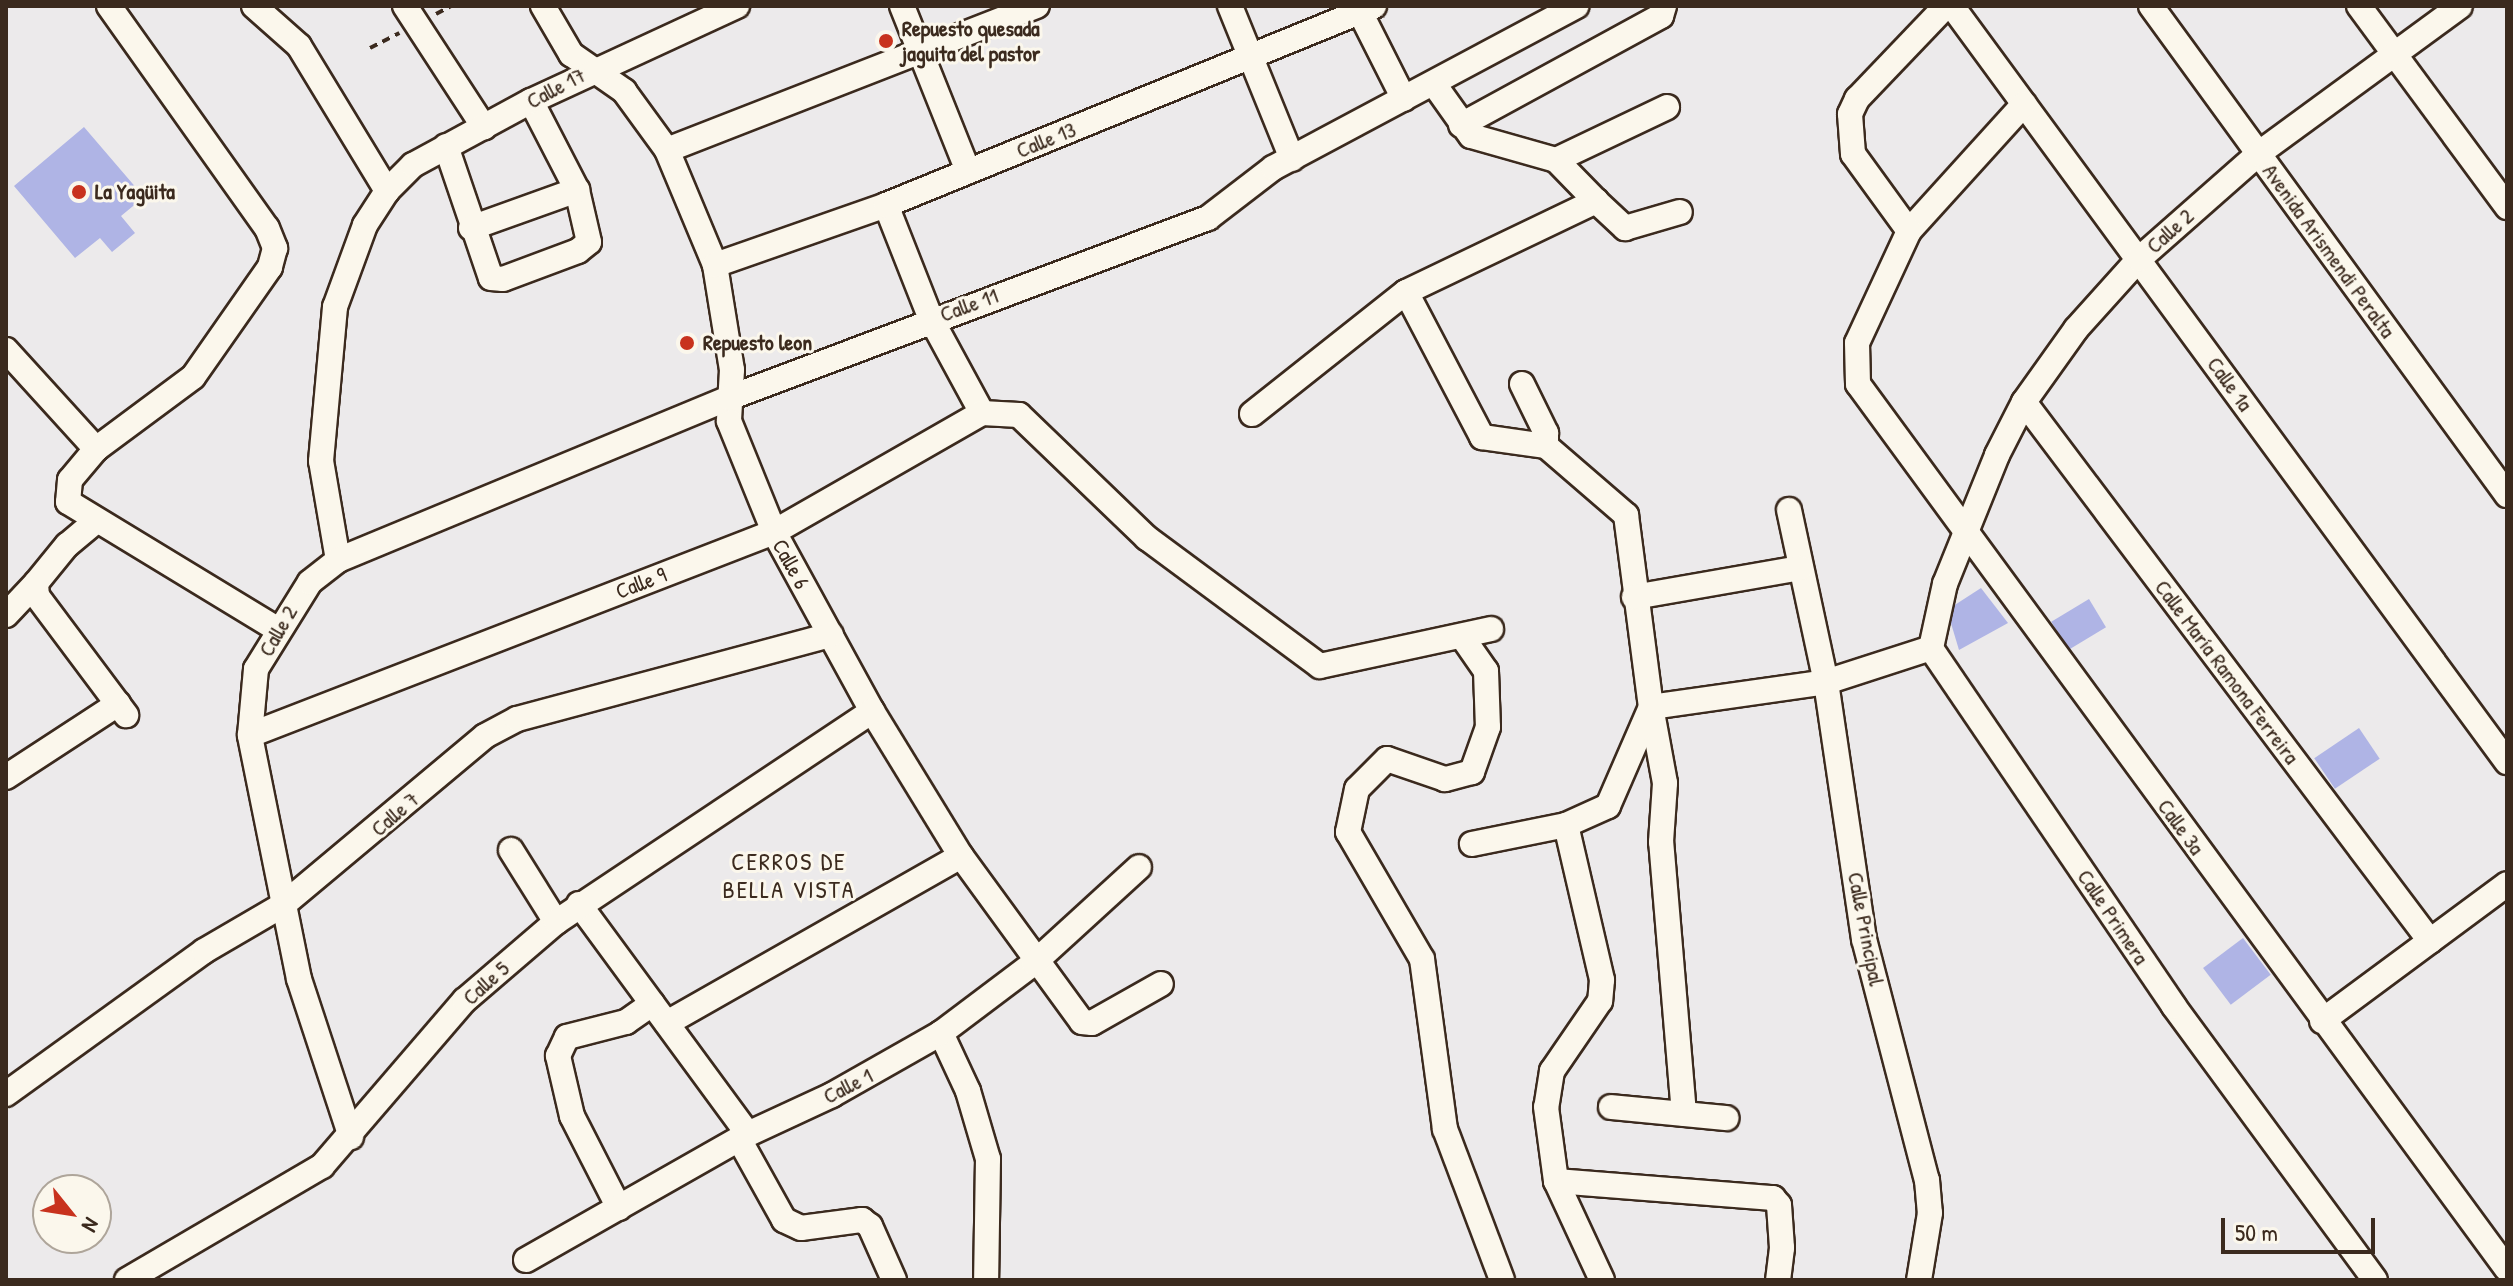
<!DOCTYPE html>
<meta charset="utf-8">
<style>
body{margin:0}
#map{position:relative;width:2513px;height:1286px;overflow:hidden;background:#eceaeb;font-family:"Patrick Hand",sans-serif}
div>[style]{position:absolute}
.building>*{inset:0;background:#afb4e5;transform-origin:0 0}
.path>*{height:4px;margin-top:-2px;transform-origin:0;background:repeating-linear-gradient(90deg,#3b2a1e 0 8px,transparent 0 14px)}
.roads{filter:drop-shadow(2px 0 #3b2a1e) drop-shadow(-2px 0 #3b2a1e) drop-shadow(0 2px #3b2a1e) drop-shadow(0 -2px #3b2a1e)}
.minor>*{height:24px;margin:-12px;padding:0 12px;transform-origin:12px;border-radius:12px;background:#fbf7ec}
.dots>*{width:22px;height:22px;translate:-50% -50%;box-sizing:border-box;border:4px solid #fbf7ec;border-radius:50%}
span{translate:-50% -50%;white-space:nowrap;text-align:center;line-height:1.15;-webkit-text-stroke:6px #fbf7ec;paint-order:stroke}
.poi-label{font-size:22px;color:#3b2a1e;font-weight:700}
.left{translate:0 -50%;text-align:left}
.street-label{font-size:22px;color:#3b2a1e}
.neighbourhood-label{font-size:24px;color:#3b2a1e;letter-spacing:2px}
.frame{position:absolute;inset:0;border:8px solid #3b2a1e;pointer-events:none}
.north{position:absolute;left:32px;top:1174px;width:80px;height:80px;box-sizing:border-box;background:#fbf7ec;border:2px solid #aea59a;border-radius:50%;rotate:120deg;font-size:22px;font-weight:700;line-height:32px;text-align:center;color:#3b2a1e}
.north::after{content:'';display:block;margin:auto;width:28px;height:36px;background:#c8321e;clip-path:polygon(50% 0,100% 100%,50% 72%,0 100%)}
.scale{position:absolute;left:2221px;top:1218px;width:154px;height:36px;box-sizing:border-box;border:4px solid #3b2a1e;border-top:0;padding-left:10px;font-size:24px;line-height:28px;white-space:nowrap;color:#3b2a1e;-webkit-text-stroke:6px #fbf7ec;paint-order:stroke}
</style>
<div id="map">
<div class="building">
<div style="clip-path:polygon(84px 127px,144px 197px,121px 216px,135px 233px,112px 252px,100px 238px,75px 258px,14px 186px)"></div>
<div style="clip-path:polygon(1981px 588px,2008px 623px,1959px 650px,1947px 610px)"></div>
<div style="left:2089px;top:599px;width:33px;height:44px;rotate:59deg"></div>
<div style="left:2359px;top:728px;width:37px;height:54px;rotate:56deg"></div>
<div style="left:2243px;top:938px;width:46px;height:50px;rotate:53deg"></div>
</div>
<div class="path">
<div style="left:436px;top:14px;width:17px;rotate:-28deg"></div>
<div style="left:370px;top:48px;width:33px;rotate:-27deg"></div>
</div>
<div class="roads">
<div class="minor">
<div style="left:109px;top:6px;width:272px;rotate:54.6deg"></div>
<div style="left:267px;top:228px;width:22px;rotate:68deg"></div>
<div style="left:275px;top:248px;width:20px;rotate:105deg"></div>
<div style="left:270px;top:267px;width:134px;rotate:125deg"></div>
<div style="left:193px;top:377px;width:121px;rotate:143.4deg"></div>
<div style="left:96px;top:449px;width:40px;rotate:130deg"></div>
<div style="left:70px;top:480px;width:22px;rotate:95deg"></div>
<div style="left:68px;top:502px;width:245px;rotate:31.3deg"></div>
<div style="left:254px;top:6px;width:60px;rotate:41.6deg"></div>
<div style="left:299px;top:46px;width:170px;rotate:58.7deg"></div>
<div style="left:405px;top:6px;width:145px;rotate:56.9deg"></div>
<div style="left:543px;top:6px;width:56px;rotate:59.7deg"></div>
<div style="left:571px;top:54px;width:65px;rotate:34.9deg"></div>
<div style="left:624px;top:91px;width:73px;rotate:53.9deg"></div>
<div style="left:667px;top:150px;width:125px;rotate:67.3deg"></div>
<div style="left:715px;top:265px;width:106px;rotate:80.8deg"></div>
<div style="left:732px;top:370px;width:51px;rotate:93.4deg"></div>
<div style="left:729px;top:421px;width:120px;rotate:67.9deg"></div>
<div style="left:774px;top:532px;width:204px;rotate:61.3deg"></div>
<div style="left:872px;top:711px;width:170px;rotate:58.5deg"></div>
<div style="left:961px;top:856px;width:205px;rotate:53.9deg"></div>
<div style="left:1082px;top:1022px;width:10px;rotate:6deg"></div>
<div style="left:1092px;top:1023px;width:79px;rotate:-29.5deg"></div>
<div style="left:902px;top:6px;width:178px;rotate:68.2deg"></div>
<div style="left:1230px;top:6px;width:165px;rotate:67.9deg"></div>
<div style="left:1357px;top:6px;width:104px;rotate:63.2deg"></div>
<div style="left:1952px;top:6px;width:938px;rotate:53.72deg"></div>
<div style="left:2151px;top:6px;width:605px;rotate:53.94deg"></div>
<div style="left:2359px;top:6px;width:250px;rotate:53.6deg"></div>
<div style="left:2024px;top:104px;width:171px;rotate:132.2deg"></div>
<div style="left:1909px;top:231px;width:123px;rotate:114.9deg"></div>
<div style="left:1857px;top:343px;width:41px;rotate:88.6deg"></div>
<div style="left:1858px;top:384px;width:1097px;rotate:53.75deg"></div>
<div style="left:1461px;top:125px;width:228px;rotate:-28.6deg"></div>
<div style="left:1661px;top:16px;width:10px;rotate:-73deg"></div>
<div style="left:446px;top:146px;width:139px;rotate:71.2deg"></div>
<div style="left:491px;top:278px;width:12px;rotate:5deg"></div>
<div style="left:503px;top:279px;width:80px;rotate:-20.5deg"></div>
<div style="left:578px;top:251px;width:14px;rotate:-39deg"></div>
<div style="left:589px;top:242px;width:53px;rotate:-103deg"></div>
<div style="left:577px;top:190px;width:100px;rotate:-117.3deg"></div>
<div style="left:667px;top:150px;width:397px;rotate:-21.3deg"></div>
<div style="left:1556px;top:160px;width:123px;rotate:-25.5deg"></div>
<div style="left:1596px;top:201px;width:40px;rotate:43deg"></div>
<div style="left:1625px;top:228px;width:57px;rotate:-16.2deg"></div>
<div style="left:886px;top:205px;width:123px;rotate:68.5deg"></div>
<div style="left:931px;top:319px;width:107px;rotate:61.5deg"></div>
<div style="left:471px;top:228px;width:113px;rotate:-19.7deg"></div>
<div style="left:1909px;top:231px;width:95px;rotate:-126deg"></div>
<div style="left:1853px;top:154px;width:40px;rotate:-94.3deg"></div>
<div style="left:1850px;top:114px;width:17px;rotate:-65deg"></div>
<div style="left:1857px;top:99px;width:129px;rotate:-46.3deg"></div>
<div style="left:715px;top:265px;width:181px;rotate:-19.3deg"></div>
<div style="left:886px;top:205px;width:527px;rotate:-22.18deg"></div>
<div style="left:1406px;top:292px;width:164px;rotate:62.3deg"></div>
<div style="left:1482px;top:437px;width:65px;rotate:8deg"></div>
<div style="left:1546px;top:446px;width:106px;rotate:40.8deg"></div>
<div style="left:1626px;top:515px;width:194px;rotate:82.6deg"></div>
<div style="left:1651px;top:707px;width:108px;rotate:113.5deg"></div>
<div style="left:1608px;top:806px;width:46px;rotate:155.7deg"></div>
<div style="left:1566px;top:825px;width:96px;rotate:168.6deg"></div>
<div style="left:6px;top:350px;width:134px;rotate:47.7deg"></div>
<div style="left:1522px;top:384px;width:55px;rotate:63.9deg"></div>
<div style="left:1546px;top:433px;width:13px;rotate:90deg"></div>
<div style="left:2024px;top:402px;width:675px;rotate:53.01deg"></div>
<div style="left:1252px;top:414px;width:196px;rotate:-38.4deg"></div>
<div style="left:1406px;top:292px;width:211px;rotate:-25.6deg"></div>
<div style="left:1596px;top:201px;width:57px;rotate:-134.3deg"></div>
<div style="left:1556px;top:160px;width:88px;rotate:-164.2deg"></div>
<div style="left:1471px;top:136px;width:64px;rotate:-125.4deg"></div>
<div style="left:1789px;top:510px;width:176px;rotate:77.9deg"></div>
<div style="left:1826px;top:682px;width:260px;rotate:81.6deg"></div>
<div style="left:1864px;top:939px;width:249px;rotate:75.4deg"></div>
<div style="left:1927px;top:1180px;width:33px;rotate:85deg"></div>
<div style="left:1930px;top:1213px;width:68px;rotate:99.3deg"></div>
<div style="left:96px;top:521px;width:38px;rotate:140deg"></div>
<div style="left:67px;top:545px;width:49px;rotate:129.2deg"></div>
<div style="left:36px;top:583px;width:13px;rotate:86deg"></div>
<div style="left:37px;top:596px;width:149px;rotate:53.2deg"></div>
<div style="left:338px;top:560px;width:100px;rotate:-99.7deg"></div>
<div style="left:321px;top:461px;width:155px;rotate:-84.8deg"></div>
<div style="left:335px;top:307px;width:87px;rotate:-69.9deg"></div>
<div style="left:365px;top:225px;width:40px;rotate:-57.1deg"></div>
<div style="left:387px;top:191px;width:37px;rotate:-45deg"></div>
<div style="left:413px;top:165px;width:134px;rotate:-28.5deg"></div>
<div style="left:531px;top:101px;width:227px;rotate:-24.8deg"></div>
<div style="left:1634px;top:597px;width:169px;rotate:-9.9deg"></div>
<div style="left:6px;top:615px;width:44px;rotate:-46.8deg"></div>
<div style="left:1463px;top:638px;width:40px;rotate:55.1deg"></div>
<div style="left:1486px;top:671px;width:56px;rotate:88deg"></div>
<div style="left:1488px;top:727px;width:48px;rotate:109.6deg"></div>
<div style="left:1472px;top:772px;width:28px;rotate:165deg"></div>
<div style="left:1445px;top:779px;width:61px;rotate:-161deg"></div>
<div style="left:1387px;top:759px;width:42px;rotate:135deg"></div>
<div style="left:1357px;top:789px;width:44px;rotate:101.8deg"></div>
<div style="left:1348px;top:832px;width:147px;rotate:59.8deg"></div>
<div style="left:1422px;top:959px;width:172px;rotate:82.3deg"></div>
<div style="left:1445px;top:1129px;width:161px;rotate:69.3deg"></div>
<div style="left:250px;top:735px;width:562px;rotate:-21.18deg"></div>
<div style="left:774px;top:532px;width:240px;rotate:-29.8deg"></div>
<div style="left:982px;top:413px;width:37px;rotate:3deg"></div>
<div style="left:1019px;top:415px;width:178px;rotate:43.9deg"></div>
<div style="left:1147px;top:538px;width:215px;rotate:36.5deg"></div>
<div style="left:1320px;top:666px;width:175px;rotate:-12.2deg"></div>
<div style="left:6px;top:777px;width:134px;rotate:-33.1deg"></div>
<div style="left:1566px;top:825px;width:159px;rotate:76.9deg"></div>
<div style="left:1602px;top:980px;width:21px;rotate:95deg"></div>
<div style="left:1600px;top:1001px;width:85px;rotate:124.4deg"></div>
<div style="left:1552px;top:1071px;width:36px;rotate:99deg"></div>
<div style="left:1546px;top:1107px;width:75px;rotate:82.3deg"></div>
<div style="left:1556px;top:1181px;width:109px;rotate:65.1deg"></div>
<div style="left:511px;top:850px;width:85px;rotate:58deg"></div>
<div style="left:579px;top:904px;width:285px;rotate:53.7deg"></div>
<div style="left:2322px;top:1021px;width:230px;rotate:-36.5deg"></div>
<div style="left:667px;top:1023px;width:338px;rotate:-29.6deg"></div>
<div style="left:941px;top:1033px;width:64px;rotate:65deg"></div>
<div style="left:968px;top:1091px;width:71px;rotate:73.6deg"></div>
<div style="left:988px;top:1159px;width:121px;rotate:90.9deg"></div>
<div style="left:6px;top:1094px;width:244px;rotate:-35.8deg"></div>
<div style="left:204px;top:951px;width:91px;rotate:-30.2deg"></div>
<div style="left:283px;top:905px;width:263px;rotate:-39.9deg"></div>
<div style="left:485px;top:736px;width:36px;rotate:-28deg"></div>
<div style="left:517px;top:719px;width:325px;rotate:-15deg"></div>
<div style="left:1611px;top:1107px;width:116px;rotate:5.5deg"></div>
<div style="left:1684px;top:1114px;width:273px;rotate:-94.8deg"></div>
<div style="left:1661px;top:842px;width:59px;rotate:-86.1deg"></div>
<div style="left:1665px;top:783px;width:77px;rotate:-100.4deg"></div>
<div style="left:1651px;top:707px;width:177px;rotate:-8.1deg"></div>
<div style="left:1826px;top:682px;width:110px;rotate:-17.9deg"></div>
<div style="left:351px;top:1137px;width:166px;rotate:-108.2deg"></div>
<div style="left:299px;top:979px;width:249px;rotate:-101.4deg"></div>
<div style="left:250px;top:735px;width:66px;rotate:-84.8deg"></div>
<div style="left:256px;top:669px;width:102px;rotate:-58.2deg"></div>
<div style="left:310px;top:582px;width:36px;rotate:-38deg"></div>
<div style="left:338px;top:560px;width:423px;rotate:-22.5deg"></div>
<div style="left:729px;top:398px;width:512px;rotate:-20.6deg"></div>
<div style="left:1208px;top:218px;width:82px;rotate:-37.6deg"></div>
<div style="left:1273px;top:168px;width:344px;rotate:-28.1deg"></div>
<div style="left:739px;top:1139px;width:93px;rotate:60.9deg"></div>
<div style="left:784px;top:1220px;width:19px;rotate:25deg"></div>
<div style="left:801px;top:1228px;width:62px;rotate:-7.5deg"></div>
<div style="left:862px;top:1220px;width:10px;rotate:37deg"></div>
<div style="left:870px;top:1226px;width:59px;rotate:66deg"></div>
<div style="left:1556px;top:1181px;width:218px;rotate:4.5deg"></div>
<div style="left:1773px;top:1198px;width:9px;rotate:49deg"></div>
<div style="left:1779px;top:1205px;width:43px;rotate:86deg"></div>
<div style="left:1782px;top:1248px;width:32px;rotate:97deg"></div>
<div style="left:619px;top:1208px;width:103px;rotate:-117.1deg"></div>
<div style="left:572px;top:1116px;width:62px;rotate:-103.1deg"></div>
<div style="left:558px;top:1056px;width:21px;rotate:-65deg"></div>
<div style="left:567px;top:1037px;width:61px;rotate:-14.3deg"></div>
<div style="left:626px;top:1022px;width:32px;rotate:-35deg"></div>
<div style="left:526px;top:1260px;width:255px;rotate:-29.6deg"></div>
<div style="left:748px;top:1134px;width:93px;rotate:-24.9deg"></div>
<div style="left:832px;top:1095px;width:125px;rotate:-29.6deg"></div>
<div style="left:941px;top:1033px;width:116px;rotate:-37deg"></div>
<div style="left:1034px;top:963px;width:142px;rotate:-42.4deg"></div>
<div style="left:127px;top:1280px;width:226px;rotate:-30.3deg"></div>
<div style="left:322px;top:1166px;width:219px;rotate:-49.3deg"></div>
<div style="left:465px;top:1000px;width:120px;rotate:-40.6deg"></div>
<div style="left:556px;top:922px;width:380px;rotate:-33.7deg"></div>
<div style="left:2375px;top:1280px;width:340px;rotate:-126.3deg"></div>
<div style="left:2174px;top:1006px;width:433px;rotate:-124.2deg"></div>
<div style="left:1931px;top:648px;width:66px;rotate:-77.7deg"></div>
<div style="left:1945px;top:584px;width:139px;rotate:-68deg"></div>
<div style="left:1997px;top:455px;width:59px;rotate:-63deg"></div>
<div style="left:2024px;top:402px;width:90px;rotate:-54.5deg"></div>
<div style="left:2076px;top:329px;width:94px;rotate:-48deg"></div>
<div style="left:2139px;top:259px;width:159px;rotate:-41.4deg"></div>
<div style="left:2258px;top:154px;width:250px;rotate:-36.2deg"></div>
</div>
</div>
<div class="dots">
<div style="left:886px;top:41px;background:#c8321e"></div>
<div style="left:79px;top:192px;background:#c8321e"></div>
<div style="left:687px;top:343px;background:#c8321e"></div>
</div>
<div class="poi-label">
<span class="left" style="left:902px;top:41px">Repuesto quesada<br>jaguita del pastor</span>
<span class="left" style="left:95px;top:192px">La Yagüita</span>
<span class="left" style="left:703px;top:343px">Repuesto leon</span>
</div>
<div class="street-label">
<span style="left:556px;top:88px;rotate:-28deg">Calle 17</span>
<span style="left:1046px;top:140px;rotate:-22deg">Calle 13</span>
<span style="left:2170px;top:231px;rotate:-42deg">Calle 2</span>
<span style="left:2329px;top:251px;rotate:54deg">Avenida Arismendi Peralta</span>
<span style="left:969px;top:305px;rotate:-20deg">Calle 11</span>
<span style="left:2230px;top:384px;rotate:54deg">Calle 1a</span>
<span style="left:791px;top:564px;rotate:61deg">Calle 6</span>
<span style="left:641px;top:583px;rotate:-21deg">Calle 9</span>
<span style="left:278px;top:631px;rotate:-60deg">Calle 2</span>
<span style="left:2227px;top:672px;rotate:53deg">Calle María Ramona Ferreira</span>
<span style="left:395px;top:814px;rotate:-41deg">Calle 7</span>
<span style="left:2181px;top:827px;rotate:54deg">Calle 3a</span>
<span style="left:2113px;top:917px;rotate:56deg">Calle Primera</span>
<span style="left:1866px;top:929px;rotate:79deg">Calle Principal</span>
<span style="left:486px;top:983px;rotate:-42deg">Calle 5</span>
<span style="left:848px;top:1086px;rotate:-27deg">Calle 1</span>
</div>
<div class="neighbourhood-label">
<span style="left:789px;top:876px">CERROS DE<br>BELLA VISTA</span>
</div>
<div class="frame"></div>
<div class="north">N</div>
<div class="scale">50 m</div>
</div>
